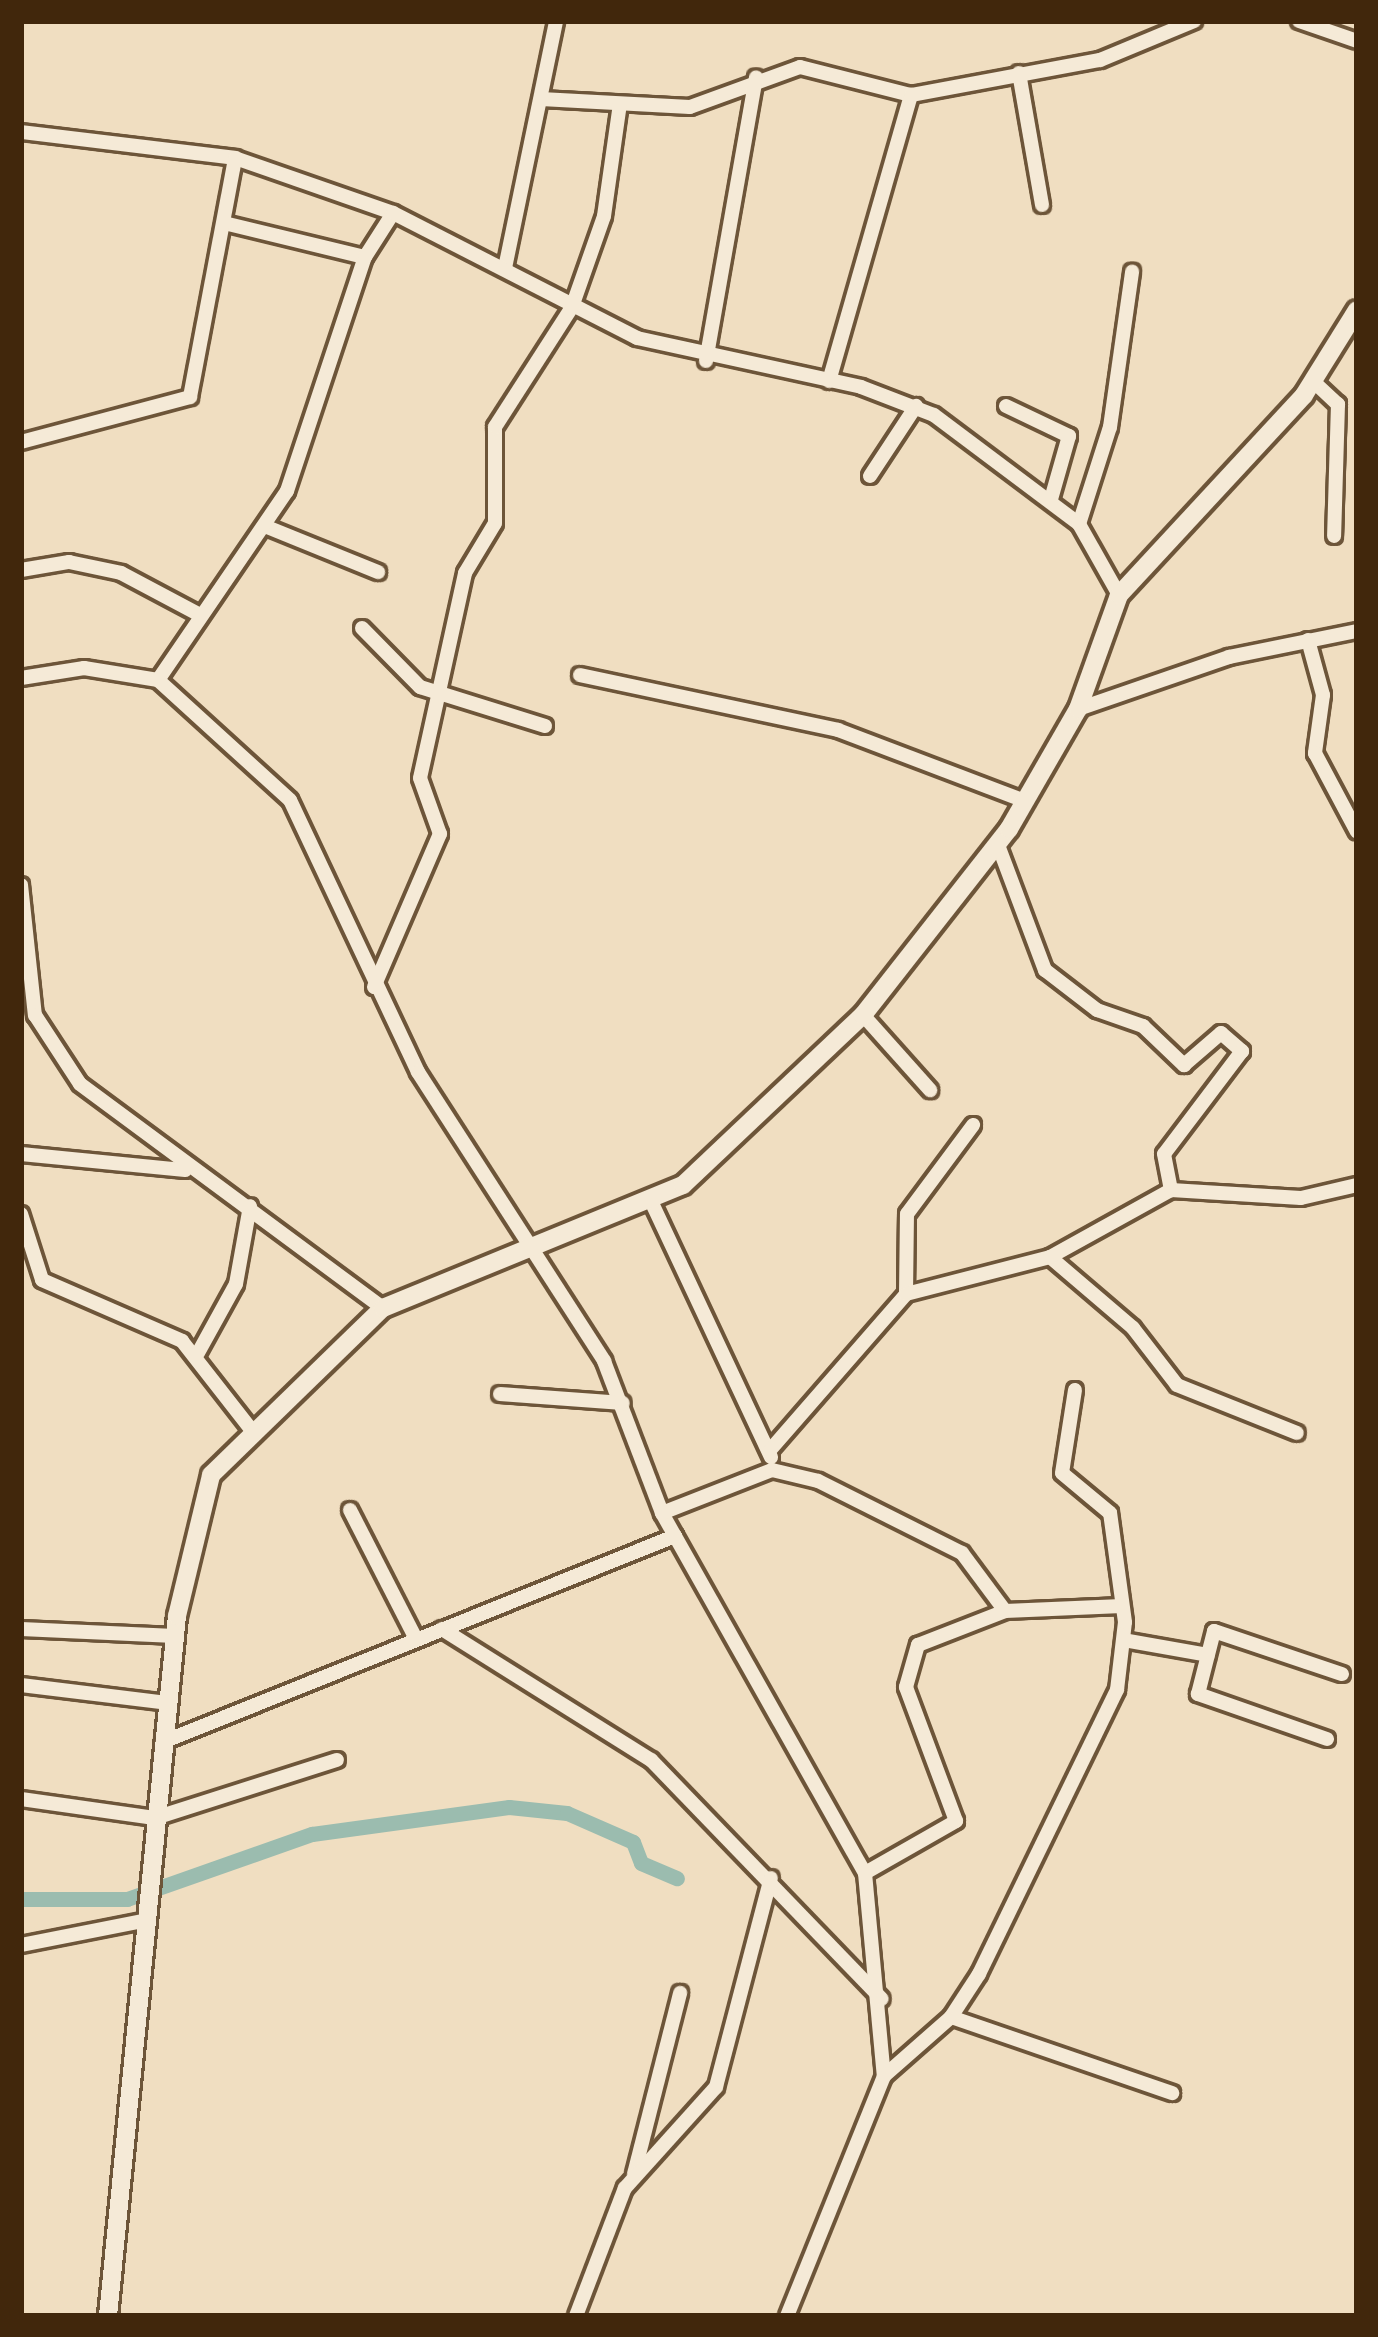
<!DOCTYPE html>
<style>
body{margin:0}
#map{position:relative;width:1378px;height:2337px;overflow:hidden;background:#f0dec1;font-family:"Gentium Book Plus",serif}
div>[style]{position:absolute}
.canal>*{height:15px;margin:-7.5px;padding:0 7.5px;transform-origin:7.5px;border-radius:7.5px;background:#9bbcaf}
.roads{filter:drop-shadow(3px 0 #6d5539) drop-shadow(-3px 0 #6d5539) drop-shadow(0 3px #6d5539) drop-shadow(0 -3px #6d5539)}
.street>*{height:14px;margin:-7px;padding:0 7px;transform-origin:7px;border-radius:7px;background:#f5ead7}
.secondary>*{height:18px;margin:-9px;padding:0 9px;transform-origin:9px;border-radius:9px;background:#f5ead7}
span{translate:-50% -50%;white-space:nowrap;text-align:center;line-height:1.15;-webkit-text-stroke:9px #f5ead7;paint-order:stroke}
.frame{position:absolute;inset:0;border:24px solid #41270c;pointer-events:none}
</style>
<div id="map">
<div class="canal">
<div style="left:21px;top:1899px;width:106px"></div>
<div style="left:127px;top:1899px;width:196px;rotate:-19.4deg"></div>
<div style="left:312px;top:1834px;width:199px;rotate:-7.8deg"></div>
<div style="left:509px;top:1807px;width:58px;rotate:5.9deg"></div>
<div style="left:567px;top:1813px;width:72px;rotate:23.7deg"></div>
<div style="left:633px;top:1842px;width:22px;rotate:69deg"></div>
<div style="left:641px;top:1863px;width:39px;rotate:23deg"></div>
</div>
<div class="roads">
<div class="street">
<div style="left:1299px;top:21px;width:61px;rotate:19deg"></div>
<div style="left:1019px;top:73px;width:134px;rotate:80.1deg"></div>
<div style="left:541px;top:99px;width:149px;rotate:3.1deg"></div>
<div style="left:690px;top:107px;width:117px;rotate:-20deg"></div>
<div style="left:800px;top:67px;width:114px;rotate:14.2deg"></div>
<div style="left:21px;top:132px;width:216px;rotate:6.9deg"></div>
<div style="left:235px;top:158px;width:167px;rotate:19.2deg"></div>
<div style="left:224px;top:223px;width:145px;rotate:13.6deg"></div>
<div style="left:505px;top:268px;width:252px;rotate:-78.3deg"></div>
<div style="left:706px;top:361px;width:288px;rotate:-80deg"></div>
<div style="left:829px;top:381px;width:298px;rotate:-74deg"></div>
<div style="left:911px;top:95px;width:192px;rotate:-10.5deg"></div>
<div style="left:1100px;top:60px;width:102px;rotate:-22.5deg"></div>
<div style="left:1314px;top:382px;width:33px;rotate:43deg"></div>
<div style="left:1338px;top:404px;width:132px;rotate:91.7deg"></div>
<div style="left:1006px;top:406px;width:70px;rotate:25.5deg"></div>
<div style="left:1069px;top:436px;width:66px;rotate:105.9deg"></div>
<div style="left:21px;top:442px;width:175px;rotate:-14.9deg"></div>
<div style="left:190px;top:397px;width:243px;rotate:-79.3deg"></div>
<div style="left:870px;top:476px;width:84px;rotate:-56.7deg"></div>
<div style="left:1079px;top:524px;width:102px;rotate:-72.3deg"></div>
<div style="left:1110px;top:427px;width:157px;rotate:-81.9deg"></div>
<div style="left:267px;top:527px;width:120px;rotate:22.1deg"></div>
<div style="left:21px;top:570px;width:49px;rotate:-9.5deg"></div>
<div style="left:69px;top:562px;width:53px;rotate:11.9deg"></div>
<div style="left:121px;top:573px;width:89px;rotate:28deg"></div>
<div style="left:362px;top:628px;width:83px;rotate:45.5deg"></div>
<div style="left:420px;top:687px;width:131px;rotate:17.3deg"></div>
<div style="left:1308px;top:640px;width:57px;rotate:74.7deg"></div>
<div style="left:1323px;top:695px;width:59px;rotate:97.9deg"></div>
<div style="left:1315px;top:753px;width:89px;rotate:62deg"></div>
<div style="left:580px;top:675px;width:264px;rotate:12deg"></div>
<div style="left:838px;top:730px;width:200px;rotate:20.8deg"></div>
<div style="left:21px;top:678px;width:64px;rotate:-9deg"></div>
<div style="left:84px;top:668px;width:75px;rotate:9.2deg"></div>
<div style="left:158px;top:680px;width:178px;rotate:42.3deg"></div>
<div style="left:290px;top:800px;width:301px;rotate:64.8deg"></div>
<div style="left:418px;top:1072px;width:344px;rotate:57.2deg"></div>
<div style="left:604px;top:1361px;width:163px;rotate:69.1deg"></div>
<div style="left:662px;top:1513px;width:413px;rotate:60.6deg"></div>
<div style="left:865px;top:1873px;width:204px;rotate:84.7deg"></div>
<div style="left:884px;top:2076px;width:259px;rotate:112deg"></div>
<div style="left:158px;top:680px;width:229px;rotate:-55.7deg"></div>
<div style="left:287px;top:491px;width:247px;rotate:-71.6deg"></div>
<div style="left:365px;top:257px;width:52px;rotate:-57.5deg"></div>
<div style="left:393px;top:213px;width:274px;rotate:27.1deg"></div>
<div style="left:637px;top:338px;width:229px;rotate:12.3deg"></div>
<div style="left:861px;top:387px;width:78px;rotate:21deg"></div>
<div style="left:934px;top:415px;width:181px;rotate:36.9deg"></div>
<div style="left:1079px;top:524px;width:81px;rotate:60.6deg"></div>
<div style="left:1078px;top:709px;width:160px;rotate:-19deg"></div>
<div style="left:1229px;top:657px;width:131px;rotate:-11.5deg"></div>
<div style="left:998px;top:845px;width:134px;rotate:69.4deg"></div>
<div style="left:1045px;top:970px;width:66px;rotate:37.6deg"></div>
<div style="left:1097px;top:1010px;width:49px;rotate:19.2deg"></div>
<div style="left:1143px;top:1026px;width:57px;rotate:43.6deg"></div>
<div style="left:1184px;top:1065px;width:49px;rotate:-40.9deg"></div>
<div style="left:1221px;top:1033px;width:28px;rotate:41deg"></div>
<div style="left:1242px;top:1051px;width:129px;rotate:127.1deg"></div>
<div style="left:1164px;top:1154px;width:37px;rotate:79deg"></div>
<div style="left:21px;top:885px;width:131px;rotate:83.9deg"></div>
<div style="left:35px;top:1015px;width:82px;rotate:56.9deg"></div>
<div style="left:80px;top:1084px;width:377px;rotate:36.5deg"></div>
<div style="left:374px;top:987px;width:167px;rotate:-66.7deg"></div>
<div style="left:440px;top:834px;width:59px;rotate:-109.7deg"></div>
<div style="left:420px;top:778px;width:210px;rotate:-77.6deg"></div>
<div style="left:465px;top:573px;width:58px;rotate:-59deg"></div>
<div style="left:495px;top:523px;width:96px;rotate:-90deg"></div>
<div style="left:495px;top:427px;width:143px;rotate:-57.3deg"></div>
<div style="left:572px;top:307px;width:96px;rotate:-70.6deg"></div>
<div style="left:604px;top:216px;width:113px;rotate:-81.9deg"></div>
<div style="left:863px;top:1015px;width:101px;rotate:48.2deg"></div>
<div style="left:21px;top:1154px;width:165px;rotate:5.6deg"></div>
<div style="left:651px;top:1201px;width:283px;rotate:64.9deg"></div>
<div style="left:21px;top:1214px;width:69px;rotate:72.3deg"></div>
<div style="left:42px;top:1280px;width:153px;rotate:23.5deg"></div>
<div style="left:182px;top:1341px;width:115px;rotate:52deg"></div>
<div style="left:1050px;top:1257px;width:109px;rotate:40.5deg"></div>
<div style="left:1133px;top:1328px;width:72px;rotate:52.3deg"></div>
<div style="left:1177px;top:1385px;width:129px;rotate:21.8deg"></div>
<div style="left:906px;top:1294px;width:80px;rotate:-89.3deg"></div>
<div style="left:907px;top:1214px;width:111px;rotate:-53.4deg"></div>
<div style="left:198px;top:1353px;width:79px;rotate:-61.2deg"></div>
<div style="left:236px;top:1284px;width:79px;rotate:-79.8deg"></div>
<div style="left:500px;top:1394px;width:123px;rotate:4.2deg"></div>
<div style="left:771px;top:1449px;width:206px;rotate:-48.9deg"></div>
<div style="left:906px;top:1294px;width:149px;rotate:-14.4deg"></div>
<div style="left:1050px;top:1257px;width:138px;rotate:-29deg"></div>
<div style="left:1171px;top:1190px;width:130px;rotate:3.5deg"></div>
<div style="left:1301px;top:1198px;width:57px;rotate:-13.1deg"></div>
<div style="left:350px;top:1510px;width:145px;rotate:62.9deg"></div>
<div style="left:662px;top:1513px;width:118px;rotate:-21.4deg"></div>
<div style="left:772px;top:1470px;width:47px;rotate:13.4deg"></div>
<div style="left:818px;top:1481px;width:161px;rotate:26.6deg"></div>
<div style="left:962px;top:1553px;width:72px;rotate:53.4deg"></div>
<div style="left:21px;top:1629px;width:154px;rotate:2.6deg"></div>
<div style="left:442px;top:1629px;width:247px;rotate:32.1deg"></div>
<div style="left:651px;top:1760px;width:332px;rotate:46deg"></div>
<div style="left:1124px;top:1640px;width:85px;rotate:10.1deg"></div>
<div style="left:21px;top:1685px;width:147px;rotate:7deg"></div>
<div style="left:1327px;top:1739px;width:137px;rotate:-160.8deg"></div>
<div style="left:1198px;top:1694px;width:65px;rotate:-75.7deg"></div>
<div style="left:1214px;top:1631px;width:135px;rotate:18.6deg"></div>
<div style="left:163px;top:1742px;width:552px;rotate:-21.92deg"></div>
<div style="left:21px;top:1799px;width:135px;rotate:8.1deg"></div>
<div style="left:155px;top:1818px;width:191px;rotate:-17.7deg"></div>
<div style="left:865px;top:1873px;width:105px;rotate:-29.7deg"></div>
<div style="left:956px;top:1821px;width:143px;rotate:-110.5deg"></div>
<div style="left:906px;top:1687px;width:44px;rotate:-74.1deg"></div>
<div style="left:918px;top:1645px;width:93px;rotate:-21.3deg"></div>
<div style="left:1005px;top:1611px;width:117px;rotate:-2.4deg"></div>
<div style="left:21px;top:1945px;width:128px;rotate:-11.2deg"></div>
<div style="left:951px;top:2017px;width:234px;rotate:19deg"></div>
<div style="left:884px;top:2076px;width:89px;rotate:-41.4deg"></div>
<div style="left:951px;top:2017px;width:51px;rotate:-56.9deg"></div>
<div style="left:979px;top:1974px;width:316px;rotate:-64.1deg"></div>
<div style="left:1117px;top:1690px;width:68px;rotate:-83.3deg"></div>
<div style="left:1125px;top:1622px;width:110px;rotate:-97.8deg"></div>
<div style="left:1110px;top:1513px;width:62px;rotate:-140.2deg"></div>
<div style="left:1062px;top:1473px;width:84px;rotate:-81.1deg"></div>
<div style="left:634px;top:2174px;width:187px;rotate:-75.7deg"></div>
<div style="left:576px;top:2316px;width:137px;rotate:-69.1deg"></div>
<div style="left:625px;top:2188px;width:136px;rotate:-48deg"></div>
<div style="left:716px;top:2087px;width:216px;rotate:-75.3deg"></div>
</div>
<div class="secondary">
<div style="left:108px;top:2316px;width:703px;rotate:-84.37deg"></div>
<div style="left:177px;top:1616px;width:145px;rotate:-76.4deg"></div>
<div style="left:211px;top:1475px;width:240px;rotate:-44.2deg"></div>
<div style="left:383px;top:1308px;width:324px;rotate:-22.3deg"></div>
<div style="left:683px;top:1185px;width:248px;rotate:-43.4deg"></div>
<div style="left:863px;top:1015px;width:236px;rotate:-51.9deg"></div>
<div style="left:1009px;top:829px;width:138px;rotate:-60.1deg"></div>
<div style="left:1078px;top:709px;width:121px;rotate:-70.2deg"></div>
<div style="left:1119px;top:595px;width:272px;rotate:-47.2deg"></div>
<div style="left:1304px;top:395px;width:100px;rotate:-58.1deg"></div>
</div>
</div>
<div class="frame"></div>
</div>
